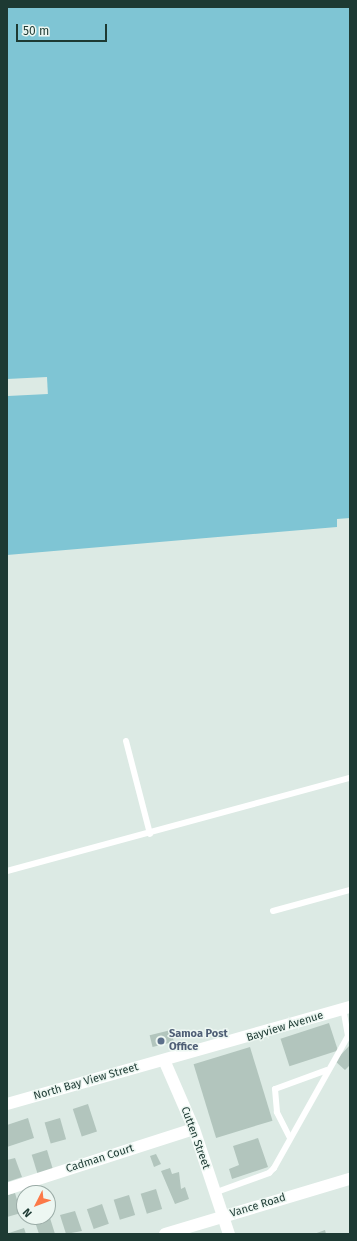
<!DOCTYPE html>
<style>
body{margin:0}
#map{position:relative;width:357px;height:1241px;overflow:hidden;background:#dceae4;font-family:"Fira Sans",sans-serif}
div>[style]{position:absolute}
.water>*{inset:0;background:#7fc5d4}
.pier>*{inset:0;background:#dceae4;transform-origin:0 0}
.building>*{inset:0;background:#b2c5bd;transform-origin:0 0}
.service>*{height:6px;margin:-3px;padding:0 3px;transform-origin:3px;border-radius:3px;background:#fff}
.minor>*{height:12px;margin:-6px;padding:0 6px;transform-origin:6px;border-radius:6px;background:#fff}
.dots>*{width:11px;height:11px;translate:-50% -50%;box-sizing:border-box;border:2px solid #edf7f2;border-radius:50%}
span{translate:-50% -50%;white-space:nowrap;text-align:center;line-height:1.15;-webkit-text-stroke:3px #edf7f2;paint-order:stroke}
.street-label{font-size:11px;color:#1d3a33}
.service-label{font-size:11px;color:#4e5e75;font-weight:700}
.left{translate:0 -50%;text-align:left}
.frame{position:absolute;inset:0;border:8px solid #1d3a33;pointer-events:none}
.north{position:absolute;left:16px;top:1185px;width:40px;height:40px;box-sizing:border-box;background:#edf7f2;border:1px solid #9aaba6;border-radius:50%;rotate:228deg;font-size:11px;font-weight:700;line-height:16px;text-align:center;color:#1d3a33}
.north::after{content:'';display:block;margin:auto;width:14px;height:18px;background:#fc7948;clip-path:polygon(50% 0,100% 100%,50% 72%,0 100%)}
.scale{position:absolute;left:16px;top:24px;width:91px;height:18px;box-sizing:border-box;border:2px solid #1d3a33;border-top:0;padding-left:5px;font-size:12px;line-height:14px;white-space:nowrap;color:#1d3a33;-webkit-text-stroke:3px #edf7f2;paint-order:stroke}
</style>
<div id="map">
<div class="water">
<div style="clip-path:polygon(7px 7px,350px 7px,350px 518px,337px 519px,337px 527px,7px 555px)"></div>
</div>
<div class="pier">
<div style="left:47px;top:377px;width:17px;height:40px;rotate:87deg"></div>
</div>
<div class="building">
<div style="left:329px;top:1023px;width:29px;height:51px;rotate:72deg"></div>
<div style="left:171px;top:1030px;width:12px;height:22px;rotate:76deg"></div>
<div style="clip-path:polygon(350px 1045px,350px 1065px,345px 1070px,335px 1061px)"></div>
<div style="left:250px;top:1047px;width:77px;height:59px;rotate:73deg"></div>
<div style="left:88px;top:1104px;width:29px;height:16px;rotate:72deg"></div>
<div style="clip-path:polygon(28px 1118px,34px 1138px,7px 1147px,7px 1125px)"></div>
<div style="left:60px;top:1118px;width:22px;height:16px;rotate:74deg"></div>
<div style="clip-path:polygon(258px 1138px,268px 1167px,232px 1179px,229px 1169px,239px 1165px,233px 1146px)"></div>
<div style="left:47px;top:1150px;width:21px;height:16px;rotate:73deg"></div>
<div style="clip-path:polygon(156px 1154px,161px 1164px,154px 1167px,150px 1156px)"></div>
<div style="clip-path:polygon(15px 1158px,22px 1177px,7px 1182px,7px 1160px)"></div>
<div style="clip-path:polygon(170px 1168px,172px 1174px,179px 1172px,181px 1189px,185px 1187px,189px 1199px,175px 1204px,161px 1171px)"></div>
<div style="clip-path:polygon(43px 1187px,45px 1193px,26px 1193px)"></div>
<div style="left:156px;top:1189px;width:21px;height:16px;rotate:73deg"></div>
<div style="clip-path:polygon(15px 1193px,21px 1213px,7px 1217px,7px 1195px)"></div>
<div style="left:129px;top:1195px;width:21px;height:16px;rotate:73deg"></div>
<div style="left:102px;top:1204px;width:21px;height:16px;rotate:71deg"></div>
<div style="clip-path:polygon(75px 1211px,82px 1231px,66px 1234px,60px 1215px)"></div>
<div style="clip-path:polygon(50px 1218px,55px 1234px,39px 1234px,35px 1222px)"></div>
<div style="clip-path:polygon(24px 1228px,26px 1234px,9px 1234px,9px 1233px)"></div>
<div style="clip-path:polygon(325px 1230px,326px 1234px,314px 1234px)"></div>
</div>
<div class="service">
<div style="left:126px;top:741px;width:96px;rotate:75.5deg"></div>
<div style="left:7px;top:871px;width:355px;rotate:-15.2deg"></div>
<div style="left:273px;top:911px;width:80px;rotate:-15.3deg"></div>
<div style="left:290px;top:1138px;width:29px;rotate:-117deg"></div>
<div style="left:277px;top:1112px;width:23px;rotate:-95deg"></div>
<div style="left:275px;top:1089px;width:55px;rotate:-20.1deg"></div>
<div style="left:214px;top:1193px;width:59px;rotate:-20deg"></div>
<div style="left:269px;top:1173px;width:7px;rotate:-45deg"></div>
<div style="left:274px;top:1168px;width:151px;rotate:-60.7deg"></div>
<div style="left:348px;top:1036px;width:27px;rotate:-100deg"></div>
</div>
<div class="minor">
<div style="left:164px;top:1060px;width:75px;rotate:66.5deg"></div>
<div style="left:194px;top:1129px;width:111px;rotate:71.6deg"></div>
<div style="left:7px;top:1104px;width:356px;rotate:-15.8deg"></div>
<div style="left:7px;top:1189px;width:196px;rotate:-17.8deg"></div>
<div style="left:165px;top:1234px;width:193px;rotate:-16.6deg"></div>
</div>
<div class="dots">
<div style="left:161px;top:1041px;background:#5c6f8a"></div>
</div>
<div class="street-label">
<span style="left:285px;top:1027px;rotate:-17deg">Bayview Avenue</span>
<span style="left:86px;top:1082px;rotate:-16deg">North Bay View Street</span>
<span style="left:195px;top:1138px;rotate:70deg">Cutten Street</span>
<span style="left:100px;top:1159px;rotate:-18deg">Cadman Court</span>
<span style="left:258px;top:1206px;rotate:-17deg">Vance Road</span>
</div>
<div class="service-label">
<span class="left" style="left:169px;top:1041px">Samoa Post<br>Office</span>
</div>
<div class="frame"></div>
<div class="north">N</div>
<div class="scale">50 m</div>
</div>
